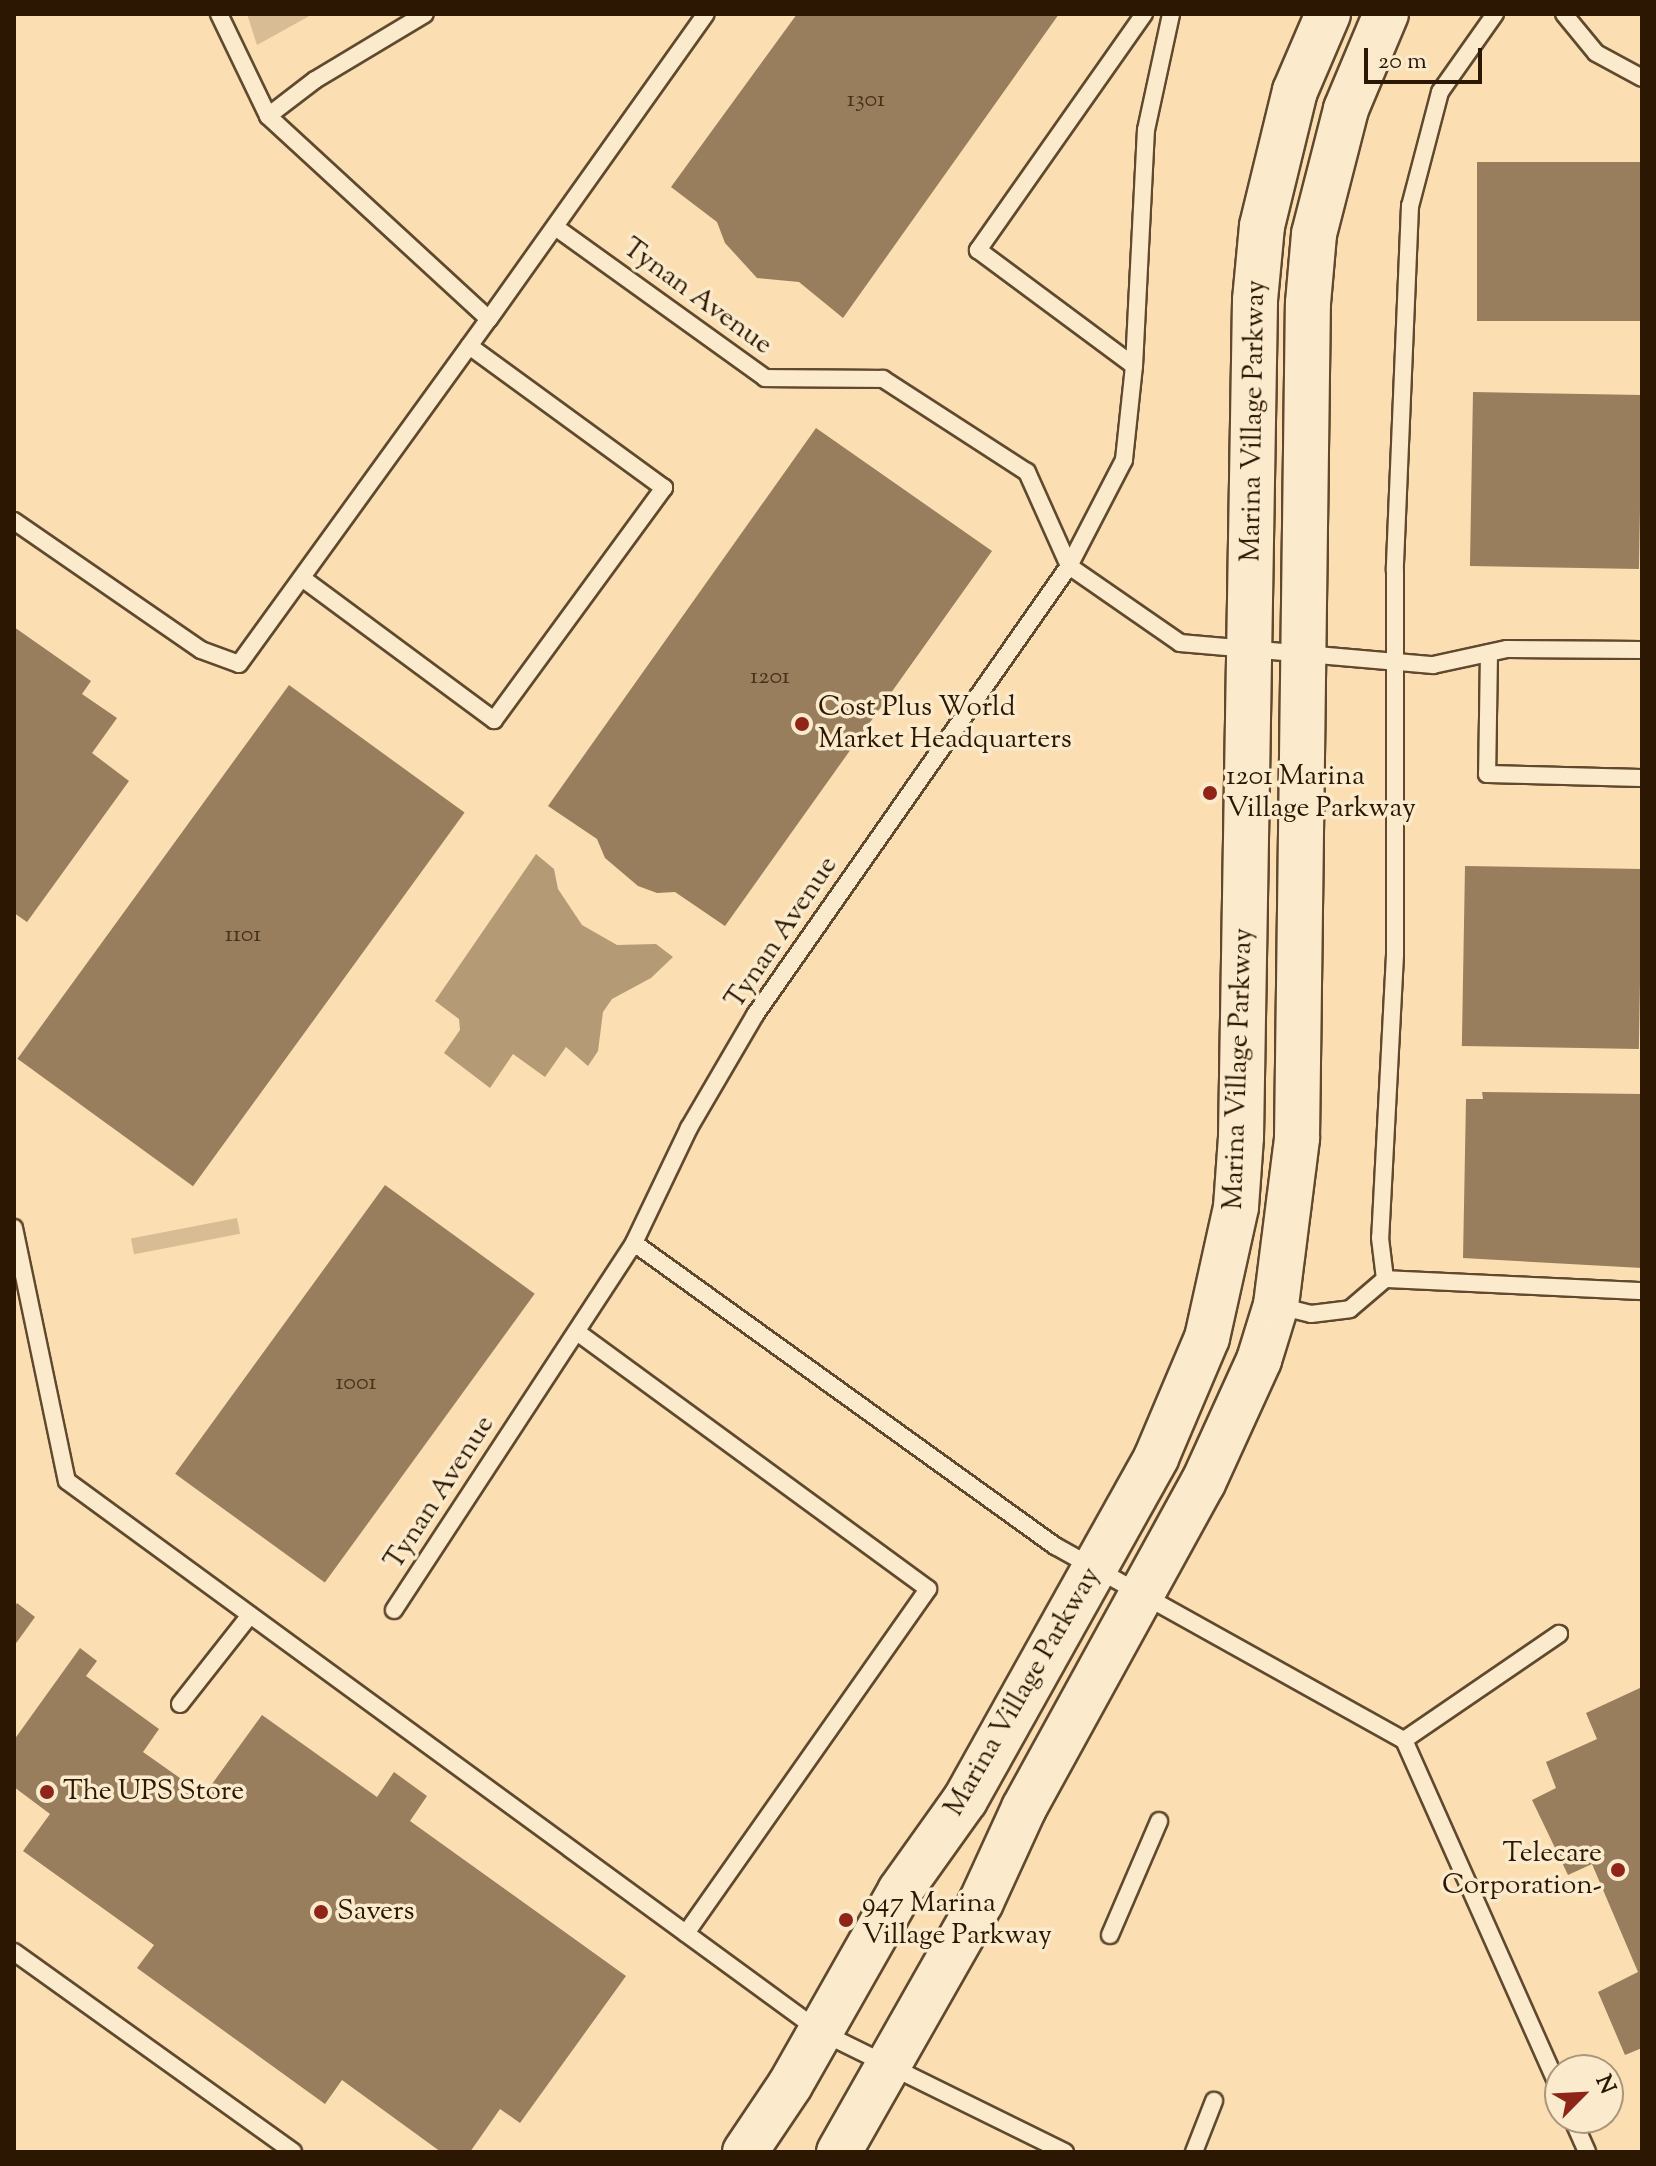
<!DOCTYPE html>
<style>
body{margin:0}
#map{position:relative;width:1656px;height:2166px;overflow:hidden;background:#fbdeb1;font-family:"Sorts Mill Goudy",serif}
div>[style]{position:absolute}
.green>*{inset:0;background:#d8bc93;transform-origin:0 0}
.water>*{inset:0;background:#b59a76}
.building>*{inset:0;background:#987e5d;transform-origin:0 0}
.roads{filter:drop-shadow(2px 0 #60492e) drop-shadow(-2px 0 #60492e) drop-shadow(0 2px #60492e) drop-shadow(0 -2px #60492e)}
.lane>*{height:16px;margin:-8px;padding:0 8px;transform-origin:8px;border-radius:8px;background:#fceacc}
.secondary>*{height:44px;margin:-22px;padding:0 22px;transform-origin:22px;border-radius:22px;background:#fceacc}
.dots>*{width:22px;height:22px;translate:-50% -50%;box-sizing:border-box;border:4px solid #fceacc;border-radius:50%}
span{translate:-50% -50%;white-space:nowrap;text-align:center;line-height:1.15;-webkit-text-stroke:7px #fceacc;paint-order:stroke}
.number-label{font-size:24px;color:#473119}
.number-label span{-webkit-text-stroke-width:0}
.street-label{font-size:28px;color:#2c1702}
.poi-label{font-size:28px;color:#2c1702}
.left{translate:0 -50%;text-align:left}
.right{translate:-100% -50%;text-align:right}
.frame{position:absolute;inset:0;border:16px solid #2c1702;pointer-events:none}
.north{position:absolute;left:1544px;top:2054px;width:80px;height:80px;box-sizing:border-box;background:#fceacc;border:2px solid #a9967b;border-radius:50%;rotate:66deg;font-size:22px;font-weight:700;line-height:32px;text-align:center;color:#2c1702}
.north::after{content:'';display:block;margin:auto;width:28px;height:36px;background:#8f2418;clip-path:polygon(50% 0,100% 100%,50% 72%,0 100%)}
.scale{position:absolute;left:1364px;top:48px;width:118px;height:36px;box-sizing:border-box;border:4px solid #2c1702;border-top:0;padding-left:10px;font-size:24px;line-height:28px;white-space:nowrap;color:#2c1702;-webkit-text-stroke:6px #fceacc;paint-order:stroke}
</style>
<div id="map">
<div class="green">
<div style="clip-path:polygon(247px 14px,313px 14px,257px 45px)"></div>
<div style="left:237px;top:1218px;width:16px;height:108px;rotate:79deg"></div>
</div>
<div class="water">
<div style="clip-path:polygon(536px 854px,554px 869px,558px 889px,582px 925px,617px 945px,656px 944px,673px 957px,651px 978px,612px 999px,603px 1012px,598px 1051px,588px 1066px,566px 1047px,545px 1077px,513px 1054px,490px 1088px,444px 1053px,460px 1030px,459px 1019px,435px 1001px)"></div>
</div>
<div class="building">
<div style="clip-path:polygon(797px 14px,1059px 14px,843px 318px,799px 282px,757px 278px,725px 243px,717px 222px,671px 187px)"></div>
<div style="left:1477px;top:162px;width:165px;height:159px"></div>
<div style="left:1473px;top:392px;width:169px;height:174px;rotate:1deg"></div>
<div style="clip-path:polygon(816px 428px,992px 551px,725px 926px,675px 892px,657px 893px,638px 886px,605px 858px,597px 839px,548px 806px)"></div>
<div style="clip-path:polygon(14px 627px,91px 681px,82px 694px,117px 718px,92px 753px,129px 781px,27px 922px,14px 913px)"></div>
<div style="left:289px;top:685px;width:217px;height:462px;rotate:36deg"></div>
<div style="left:1465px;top:866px;width:177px;height:180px;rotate:1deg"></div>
<div style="clip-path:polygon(1482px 1092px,1642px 1094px,1642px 1268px,1463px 1258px,1466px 1099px,1483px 1099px)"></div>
<div style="left:385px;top:1185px;width:185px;height:357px;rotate:36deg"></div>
<div style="clip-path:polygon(17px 1603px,35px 1617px,14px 1646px,14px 1608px)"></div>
<div style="clip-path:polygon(80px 1648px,97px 1661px,86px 1676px,159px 1729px,143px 1752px,204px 1795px,262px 1715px,377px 1797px,394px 1772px,427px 1796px,410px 1821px,626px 1976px,520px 2123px,500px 2109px,470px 2152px,441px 2152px,342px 2080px,325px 2104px,137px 1968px,154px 1945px,23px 1851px,50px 1814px,14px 1787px,14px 1740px)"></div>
<div style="clip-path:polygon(1642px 1687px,1642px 2048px,1625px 2055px,1598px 1992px,1638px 1972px,1592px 1864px,1568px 1875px,1532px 1800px,1556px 1788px,1546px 1762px,1597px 1739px,1586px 1713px)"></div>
</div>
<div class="roads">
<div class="lane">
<div style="left:219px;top:14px;width:113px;rotate:64.3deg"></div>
<div style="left:268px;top:116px;width:300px;rotate:42.6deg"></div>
<div style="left:489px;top:319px;width:374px;rotate:-54.6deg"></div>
<div style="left:1144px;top:14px;width:289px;rotate:125.1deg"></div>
<div style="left:978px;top:250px;width:194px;rotate:36.6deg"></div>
<div style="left:1134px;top:366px;width:95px;rotate:96.1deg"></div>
<div style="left:1124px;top:460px;width:119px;rotate:117.4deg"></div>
<div style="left:1069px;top:566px;width:135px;rotate:34.7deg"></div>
<div style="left:1180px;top:643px;width:254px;rotate:5deg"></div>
<div style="left:1433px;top:665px;width:76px;rotate:-12.2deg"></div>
<div style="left:1507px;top:649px;width:135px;rotate:0.4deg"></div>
<div style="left:1495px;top:14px;width:95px;rotate:125.2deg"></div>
<div style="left:1440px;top:92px;width:118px;rotate:104.7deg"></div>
<div style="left:1410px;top:206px;width:365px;rotate:92.4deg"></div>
<div style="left:1395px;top:571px;width:384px;rotate:90deg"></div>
<div style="left:1395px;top:955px;width:283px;rotate:93deg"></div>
<div style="left:1380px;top:1238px;width:41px;rotate:83deg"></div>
<div style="left:1385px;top:1279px;width:257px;rotate:2.7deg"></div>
<div style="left:1564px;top:14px;width:50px;rotate:50.6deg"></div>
<div style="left:1596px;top:53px;width:52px;rotate:28.5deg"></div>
<div style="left:268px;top:116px;width:59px;rotate:-37.5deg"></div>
<div style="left:315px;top:80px;width:128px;rotate:-31deg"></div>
<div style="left:558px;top:229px;width:255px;rotate:35.7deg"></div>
<div style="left:765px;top:378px;width:118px;rotate:0.5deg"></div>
<div style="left:883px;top:379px;width:171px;rotate:32.9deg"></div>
<div style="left:1027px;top:472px;width:103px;rotate:65.9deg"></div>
<div style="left:1069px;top:566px;width:548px;rotate:124.97deg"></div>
<div style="left:755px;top:1015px;width:131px;rotate:120.3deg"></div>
<div style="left:689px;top:1128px;width:127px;rotate:115.6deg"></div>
<div style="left:634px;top:1243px;width:519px;rotate:35.74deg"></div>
<div style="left:1055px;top:1546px;width:399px;rotate:29.1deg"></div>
<div style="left:1404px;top:1740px;width:384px;rotate:66deg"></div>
<div style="left:1134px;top:366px;width:236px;rotate:-87.1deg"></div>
<div style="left:1146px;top:130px;width:119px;rotate:-77.8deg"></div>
<div style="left:14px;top:521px;width:227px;rotate:34.6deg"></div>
<div style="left:201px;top:650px;width:40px;rotate:20.2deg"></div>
<div style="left:239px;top:664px;width:426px;rotate:-54.1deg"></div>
<div style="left:302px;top:578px;width:239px;rotate:36.5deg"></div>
<div style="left:494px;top:720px;width:288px;rotate:-53.8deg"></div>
<div style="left:664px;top:488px;width:241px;rotate:-143.9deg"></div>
<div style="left:1489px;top:653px;width:121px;rotate:90.9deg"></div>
<div style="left:1487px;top:774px;width:155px;rotate:1.5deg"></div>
<div style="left:14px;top:1228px;width:258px;rotate:78.2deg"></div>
<div style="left:67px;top:1481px;width:934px;rotate:36.16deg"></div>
<div style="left:821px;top:2032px;width:272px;rotate:26.2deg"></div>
<div style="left:1279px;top:1306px;width:33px;rotate:14deg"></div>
<div style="left:1311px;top:1314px;width:39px;rotate:-7deg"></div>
<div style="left:1350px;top:1309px;width:46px;rotate:-40.6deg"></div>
<div style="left:577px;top:1332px;width:435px;rotate:36.2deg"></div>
<div style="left:928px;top:1589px;width:421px;rotate:125.1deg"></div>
<div style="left:394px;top:1610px;width:439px;rotate:-56.8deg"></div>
<div style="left:180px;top:1704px;width:113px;rotate:-51.8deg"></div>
<div style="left:1404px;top:1740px;width:188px;rotate:-34.4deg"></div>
<div style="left:1110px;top:1935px;width:124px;rotate:-66.7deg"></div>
<div style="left:14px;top:1952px;width:343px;rotate:35.6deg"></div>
<div style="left:1572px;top:2118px;width:37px;rotate:66deg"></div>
<div style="left:1194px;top:2152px;width:55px;rotate:-68.6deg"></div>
</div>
<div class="secondary">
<div style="left:745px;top:2152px;width:81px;rotate:-56.1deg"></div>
<div style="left:790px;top:2085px;width:223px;rotate:-60.4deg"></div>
<div style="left:900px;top:1891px;width:112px;rotate:-54.5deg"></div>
<div style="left:965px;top:1800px;width:392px;rotate:-60.8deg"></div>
<div style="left:1156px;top:1458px;width:130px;rotate:-67deg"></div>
<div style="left:1207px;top:1338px;width:134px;rotate:-77.5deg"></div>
<div style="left:1236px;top:1207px;width:70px;rotate:-85.9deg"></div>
<div style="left:1241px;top:1137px;width:837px;rotate:-89.04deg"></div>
<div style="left:1255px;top:300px;width:74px;rotate:-84.6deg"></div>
<div style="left:1262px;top:226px;width:139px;rotate:-76.3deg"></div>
<div style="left:1295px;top:91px;width:84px;rotate:-66.8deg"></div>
<div style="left:839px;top:2152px;width:288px;rotate:-60.4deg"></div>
<div style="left:981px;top:1902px;width:103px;rotate:-65.4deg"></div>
<div style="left:1024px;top:1808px;width:371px;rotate:-61.2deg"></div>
<div style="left:1203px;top:1483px;width:135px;rotate:-65.5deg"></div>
<div style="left:1259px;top:1360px;width:58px;rotate:-72.8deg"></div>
<div style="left:1276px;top:1305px;width:168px;rotate:-82.8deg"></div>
<div style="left:1297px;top:1138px;width:835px;rotate:-89.25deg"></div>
<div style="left:1308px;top:303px;width:69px;rotate:-85deg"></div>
<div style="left:1314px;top:234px;width:129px;rotate:-75.6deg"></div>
<div style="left:1346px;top:109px;width:103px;rotate:-67.2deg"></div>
</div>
</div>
<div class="dots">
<div style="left:802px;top:724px;background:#8f2418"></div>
<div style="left:1210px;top:793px;background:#8f2418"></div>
<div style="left:47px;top:1792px;background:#8f2418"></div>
<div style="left:1618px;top:1870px;background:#8f2418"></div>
<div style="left:321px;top:1912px;background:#8f2418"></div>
<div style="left:846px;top:1920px;background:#8f2418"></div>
</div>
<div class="number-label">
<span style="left:866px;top:101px">1301</span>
<span style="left:770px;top:678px">1201</span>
<span style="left:243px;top:936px">1101</span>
<span style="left:356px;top:1384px">1001</span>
</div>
<div class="street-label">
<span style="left:697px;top:297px;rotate:36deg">Tynan Avenue</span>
<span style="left:1254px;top:421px;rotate:-89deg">Marina Village Parkway</span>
<span style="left:782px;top:933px;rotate:-56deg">Tynan Avenue</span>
<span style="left:1239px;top:1069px;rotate:-88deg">Marina Village Parkway</span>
<span style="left:440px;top:1493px;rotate:-57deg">Tynan Avenue</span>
<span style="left:1023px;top:1692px;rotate:-60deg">Marina Village Parkway</span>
</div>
<div class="poi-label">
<span class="left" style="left:818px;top:724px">Cost Plus World<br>Market Headquarters</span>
<span class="left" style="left:1226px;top:793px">1201 Marina<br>Village Parkway</span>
<span class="left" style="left:63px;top:1792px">The UPS Store</span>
<span class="right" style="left:1602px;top:1870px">Telecare<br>Corporation-</span>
<span class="left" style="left:862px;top:1920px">947 Marina<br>Village Parkway</span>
<span class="left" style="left:337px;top:1912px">Savers</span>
</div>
<div class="frame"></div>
<div class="north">N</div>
<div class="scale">20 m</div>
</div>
